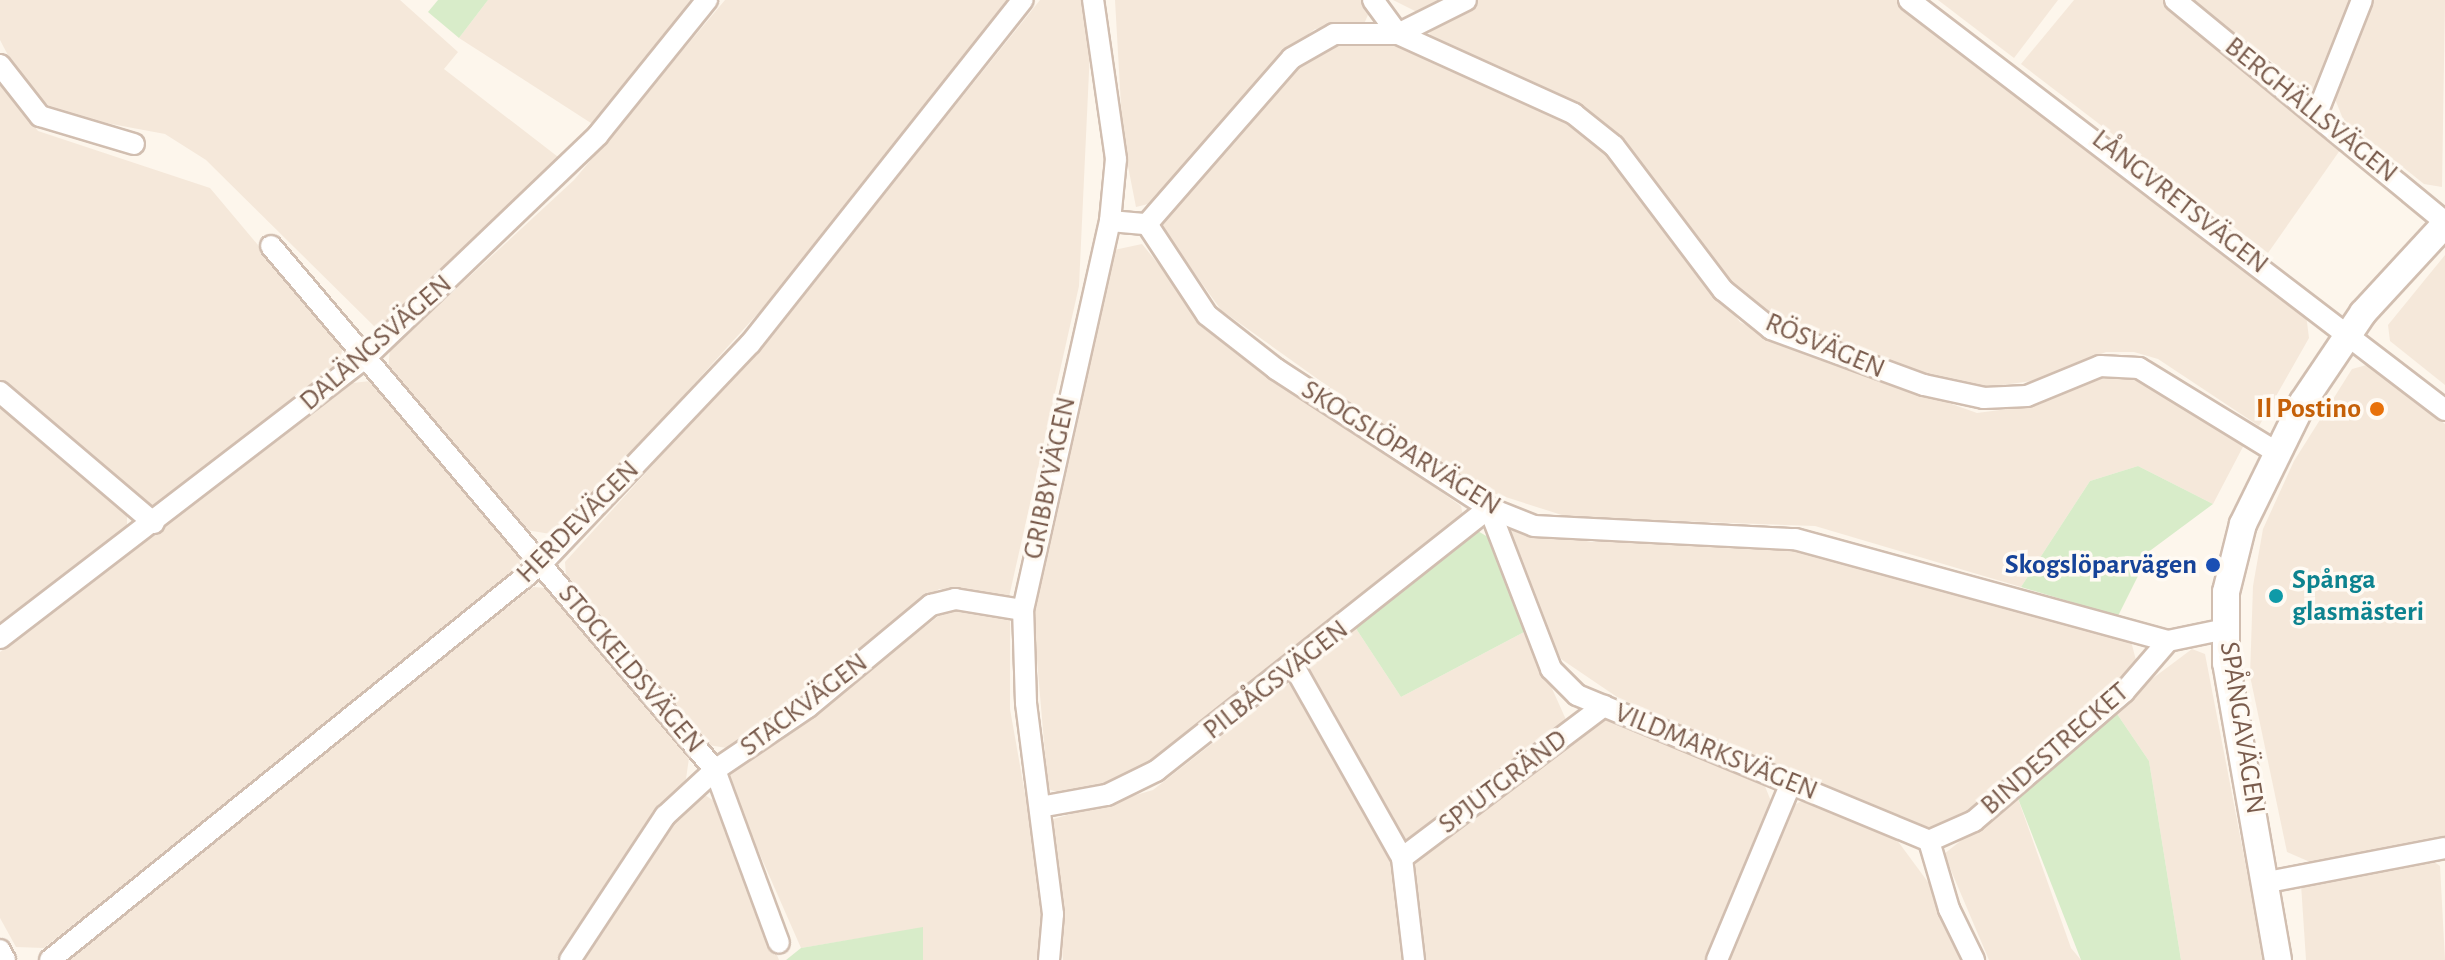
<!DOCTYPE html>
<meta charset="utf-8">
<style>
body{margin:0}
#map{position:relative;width:2445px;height:960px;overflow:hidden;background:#fdf6ec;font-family:"Alegreya Sans",sans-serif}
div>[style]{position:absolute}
.residential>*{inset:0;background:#f5e8da}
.green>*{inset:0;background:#d8ecc9}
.roads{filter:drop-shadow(2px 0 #d1beb0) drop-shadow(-2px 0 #d1beb0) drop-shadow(0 2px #d1beb0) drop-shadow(0 -2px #d1beb0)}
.minor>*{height:20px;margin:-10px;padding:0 10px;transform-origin:10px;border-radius:10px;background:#fff}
.tertiary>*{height:26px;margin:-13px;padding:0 13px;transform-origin:13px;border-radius:13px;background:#fff}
.dots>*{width:22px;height:22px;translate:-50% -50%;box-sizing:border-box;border:4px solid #fffaf3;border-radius:50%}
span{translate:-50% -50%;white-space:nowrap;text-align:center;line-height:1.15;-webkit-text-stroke:7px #fffaf3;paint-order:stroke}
.street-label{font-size:28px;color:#7a5c4d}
.food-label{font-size:28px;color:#c56008;font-weight:700}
.right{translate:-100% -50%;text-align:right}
.transit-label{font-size:28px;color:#164399;font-weight:700}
.culture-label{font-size:28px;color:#0d838f;font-weight:700}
.left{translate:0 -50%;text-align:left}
</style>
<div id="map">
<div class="residential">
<div style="clip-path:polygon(0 0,400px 0,458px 52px,444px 69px,562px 160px,379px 331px,206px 160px,165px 134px,58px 114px,21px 80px,0 40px)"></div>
<div style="clip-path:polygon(488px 0,696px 0,594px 125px,459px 38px)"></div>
<div style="clip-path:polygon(725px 0,1011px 0,858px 203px,557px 535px,526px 530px,388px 370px,390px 350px,574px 180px)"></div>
<div style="clip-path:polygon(1040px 0,1081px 0,1091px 29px,1079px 286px,1009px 597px,939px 589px,727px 748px,708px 745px,566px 576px,565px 562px,777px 328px)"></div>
<div style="clip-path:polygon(1115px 0,1365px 0,1371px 8px,1364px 24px,1315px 29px,1285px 53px,1156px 202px,1136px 207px,1123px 141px)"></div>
<div style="clip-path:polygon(1393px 0,1444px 0,1421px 14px)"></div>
<div style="clip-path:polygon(1475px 0,1897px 0,2306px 314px,2309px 338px,2259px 426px,2158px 359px,2134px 352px,2106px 352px,2032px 381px,1972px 389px,1786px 326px,1746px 303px,1619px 137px,1570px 105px,1433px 47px,1428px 26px)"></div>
<div style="clip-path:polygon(1938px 0,2058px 0,2014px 58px)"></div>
<div style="clip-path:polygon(2074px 0,2165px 0,2345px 143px,2268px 253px,2021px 64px)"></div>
<div style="clip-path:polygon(2192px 0,2354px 0,2318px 90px,2307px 89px)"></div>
<div style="clip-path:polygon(2370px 0,2445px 0,2442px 187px,2424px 184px,2343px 119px,2333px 94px)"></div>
<div style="clip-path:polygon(1344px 43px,1400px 45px,1541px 107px,1601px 148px,1740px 322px,1780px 343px,1977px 413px,2038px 405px,2090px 380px,2137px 375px,2246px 441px,2213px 504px,2138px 466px,2090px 481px,2021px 587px,1815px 526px,1568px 517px,1465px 484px,1221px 310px,1159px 224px,1301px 60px)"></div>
<div style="clip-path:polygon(0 79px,38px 131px,210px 188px,343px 346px,339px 365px,167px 502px,151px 507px,0 383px)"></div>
<div style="clip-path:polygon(1142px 244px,1212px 330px,1461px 506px,1463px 516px,1142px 774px,1066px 795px,1048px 789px,1033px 613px,1114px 250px)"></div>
<div style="clip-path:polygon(2445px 255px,2445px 385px,2390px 341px,2388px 325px)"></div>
<div style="clip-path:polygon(2370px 364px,2445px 424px,2445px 837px,2310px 862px,2287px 852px,2250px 676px,2253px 586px,2263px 529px,2294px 461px,2352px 369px)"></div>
<div style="clip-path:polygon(370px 381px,521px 556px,519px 571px,44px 948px,16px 947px,0 918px,0 652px,353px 383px)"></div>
<div style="clip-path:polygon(0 403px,127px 514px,127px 533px,0 628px)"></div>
<div style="clip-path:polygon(1515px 526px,1591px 542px,1749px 539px,1828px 554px,2131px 641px,2138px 668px,1948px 827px,1932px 830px,1620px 699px,1561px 659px,1506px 537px)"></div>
<div style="clip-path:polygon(533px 587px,547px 588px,689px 758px,686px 779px,557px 960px,64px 960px)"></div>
<div style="clip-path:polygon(950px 607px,1010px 620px,1010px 709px,1042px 890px,1039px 960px,923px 960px,922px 928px,801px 948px,724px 773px,786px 736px)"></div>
<div style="clip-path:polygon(1355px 627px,1401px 697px,1526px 631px,1568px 724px,1404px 843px,1306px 668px)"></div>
<div style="clip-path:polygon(2192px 649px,2205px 654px,2264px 960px,2181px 960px,2149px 761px,2113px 708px)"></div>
<div style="clip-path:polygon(1293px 680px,1396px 868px,1407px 960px,1063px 960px,1050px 820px,1153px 790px)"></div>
<div style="clip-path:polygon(1610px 716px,1762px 779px,1773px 806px,1708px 960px,1424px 960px,1413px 860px)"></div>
<div style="clip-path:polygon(705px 795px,717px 803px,779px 960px,585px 960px,676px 818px)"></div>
<div style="clip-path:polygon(2017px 796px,2071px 948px,2081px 960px,1989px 960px,1944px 854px)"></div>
<div style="clip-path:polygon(1805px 799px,1894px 836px,1939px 897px,1970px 960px,1729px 960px,1789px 808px)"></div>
<div style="clip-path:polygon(2430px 859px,2440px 866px,2445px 960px,2306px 960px,2301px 884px)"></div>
</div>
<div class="green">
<div style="clip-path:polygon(438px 0,488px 0,459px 38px,428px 12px)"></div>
<div style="clip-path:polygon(2138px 466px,2213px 504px,2151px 550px,2118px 616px,2021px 587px,2090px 481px)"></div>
<div style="clip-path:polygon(1476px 530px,1488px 537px,1526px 631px,1401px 697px,1355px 627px)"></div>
<div style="clip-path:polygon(2113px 708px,2149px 761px,2181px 960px,2081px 960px,2017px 796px)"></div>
<div style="clip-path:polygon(923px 927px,923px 960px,786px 960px,801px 948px)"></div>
</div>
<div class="roads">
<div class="minor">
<div style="left:1373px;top:0;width:42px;rotate:53.7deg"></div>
<div style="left:1398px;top:34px;width:193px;rotate:24.4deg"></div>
<div style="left:1574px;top:114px;width:51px;rotate:38.7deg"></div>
<div style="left:1614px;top:146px;width:181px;rotate:52.9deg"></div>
<div style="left:1723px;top:290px;width:62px;rotate:39.1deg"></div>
<div style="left:1771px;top:329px;width:163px;rotate:20.1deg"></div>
<div style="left:1924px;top:385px;width:61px;rotate:12.2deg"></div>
<div style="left:1984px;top:398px;width:43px;rotate:-2.7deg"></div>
<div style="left:2027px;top:396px;width:79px;rotate:-22.3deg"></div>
<div style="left:2100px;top:366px;width:39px;rotate:3deg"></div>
<div style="left:2139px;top:368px;width:161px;rotate:31.5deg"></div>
<div style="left:1909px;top:0;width:675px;rotate:37.41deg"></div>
<div style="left:2175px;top:0;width:350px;rotate:39.4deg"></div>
<div style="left:0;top:65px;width:65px;rotate:51.9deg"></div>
<div style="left:40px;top:116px;width:98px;rotate:16.6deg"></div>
<div style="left:2318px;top:111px;width:119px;rotate:-68.4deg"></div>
<div style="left:1110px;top:221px;width:37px;rotate:5deg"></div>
<div style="left:1147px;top:224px;width:109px;rotate:56.6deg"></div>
<div style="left:1207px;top:315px;width:88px;rotate:38deg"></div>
<div style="left:1276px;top:369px;width:254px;rotate:33.1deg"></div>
<div style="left:1489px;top:508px;width:48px;rotate:21.8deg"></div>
<div style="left:1534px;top:526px;width:261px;rotate:2.9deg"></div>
<div style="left:1795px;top:539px;width:387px;rotate:15.3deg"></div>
<div style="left:2168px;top:641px;width:59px;rotate:-11.7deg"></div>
<div style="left:1147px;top:224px;width:220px;rotate:-48.9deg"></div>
<div style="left:1292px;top:58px;width:48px;rotate:-29.7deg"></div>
<div style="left:1334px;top:34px;width:64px"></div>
<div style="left:1398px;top:34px;width:76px;rotate:-26.6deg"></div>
<div style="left:271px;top:246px;width:687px;rotate:49.72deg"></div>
<div style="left:715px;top:770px;width:184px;rotate:69.7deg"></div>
<div style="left:0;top:392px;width:202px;rotate:40.4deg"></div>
<div style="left:0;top:638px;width:461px;rotate:-37.5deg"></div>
<div style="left:366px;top:357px;width:321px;rotate:-43.7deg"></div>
<div style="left:598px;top:135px;width:174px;rotate:-51.1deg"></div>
<div style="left:1295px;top:668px;width:218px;rotate:60.6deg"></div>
<div style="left:1402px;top:858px;width:103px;rotate:83.3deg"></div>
<div style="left:1040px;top:807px;width:68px;rotate:-10.2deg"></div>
<div style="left:1107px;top:795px;width:55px;rotate:-26.1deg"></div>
<div style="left:1156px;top:771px;width:424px;rotate:-38.3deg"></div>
<div style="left:1489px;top:508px;width:173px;rotate:68.9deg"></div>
<div style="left:1551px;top:669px;width:37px;rotate:45deg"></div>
<div style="left:1577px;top:695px;width:381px;rotate:22.5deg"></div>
<div style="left:1929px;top:841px;width:49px;rotate:-24deg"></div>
<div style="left:1974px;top:821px;width:198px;rotate:-40.7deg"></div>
<div style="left:2124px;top:692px;width:67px;rotate:-49.2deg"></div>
<div style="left:1929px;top:841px;width:71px;rotate:73.6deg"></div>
<div style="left:1949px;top:909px;width:57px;rotate:63.9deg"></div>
<div style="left:1402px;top:858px;width:253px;rotate:-37deg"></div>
<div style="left:2268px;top:882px;width:180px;rotate:-10.9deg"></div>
<div style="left:0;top:950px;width:11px;rotate:63deg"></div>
<div style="left:50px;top:960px;width:632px;rotate:-38.9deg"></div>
<div style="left:542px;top:563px;width:302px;rotate:-46.5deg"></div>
<div style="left:750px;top:344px;width:439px;rotate:-51.6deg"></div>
<div style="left:570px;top:960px;width:173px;rotate:-56.6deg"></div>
<div style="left:665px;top:816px;width:68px;rotate:-42.6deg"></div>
<div style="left:715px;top:770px;width:112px;rotate:-34.1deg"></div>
<div style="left:808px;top:707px;width:160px;rotate:-39.7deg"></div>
<div style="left:931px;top:605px;width:25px;rotate:-14deg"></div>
<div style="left:955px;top:599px;width:69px;rotate:9.2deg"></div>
<div style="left:1049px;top:960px;width:46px;rotate:-85deg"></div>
<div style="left:1053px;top:914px;width:213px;rotate:-97.3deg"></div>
<div style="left:1026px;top:703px;width:93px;rotate:-91.8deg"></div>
<div style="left:1023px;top:610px;width:399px;rotate:-77.4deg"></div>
<div style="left:1110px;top:221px;width:62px;rotate:-84.5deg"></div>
<div style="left:1116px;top:159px;width:161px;rotate:-98.2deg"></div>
<div style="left:1717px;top:960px;width:192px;rotate:-67.3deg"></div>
</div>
<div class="tertiary">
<div style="left:2278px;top:960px;width:302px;rotate:-99.9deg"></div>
<div style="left:2226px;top:663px;width:71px;rotate:-90deg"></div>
<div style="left:2226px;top:592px;width:70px;rotate:-76deg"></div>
<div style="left:2243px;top:524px;width:136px;rotate:-63.8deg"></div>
<div style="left:2303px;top:402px;width:107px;rotate:-56deg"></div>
<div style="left:2363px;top:313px;width:121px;rotate:-47.3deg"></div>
</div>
</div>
<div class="dots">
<div style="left:2377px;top:409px;background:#e8710a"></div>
<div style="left:2213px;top:565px;background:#1a4fb4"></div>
<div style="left:2276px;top:596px;background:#0f9aa8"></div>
</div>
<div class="street-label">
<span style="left:2311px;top:110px;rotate:39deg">BERGHÄLLSVÄGEN</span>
<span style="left:2180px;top:202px;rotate:38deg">LÅNGVRETSVÄGEN</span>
<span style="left:376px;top:343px;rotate:-41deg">DALÄNGSVÄGEN</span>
<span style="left:1825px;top:346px;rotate:23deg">RÖSVÄGEN</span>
<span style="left:1401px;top:448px;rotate:32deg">SKOGSLÖPARVÄGEN</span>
<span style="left:1050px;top:478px;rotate:-78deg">GRIBBYVÄGEN</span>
<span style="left:578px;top:522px;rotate:-45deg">HERDEVÄGEN</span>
<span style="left:631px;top:669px;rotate:50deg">STOCKELDSVÄGEN</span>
<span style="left:1276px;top:680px;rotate:-38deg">PILBÅGSVÄGEN</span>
<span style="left:804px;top:705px;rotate:-37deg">STACKVÄGEN</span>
<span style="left:2242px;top:728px;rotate:81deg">SPÅNGAVÄGEN</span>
<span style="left:2055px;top:749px;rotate:-41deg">BINDESTRECKET</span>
<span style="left:1716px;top:752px;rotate:22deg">VILDMARKSVÄGEN</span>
<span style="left:1503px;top:782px;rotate:-37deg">SPJUTGRÄND</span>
</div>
<div class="food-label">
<span class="right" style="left:2361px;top:409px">Il Postino</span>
</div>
<div class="transit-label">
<span class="right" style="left:2197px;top:565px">Skogslöparvägen</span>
</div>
<div class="culture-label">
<span class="left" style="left:2292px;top:596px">Spånga<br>glasmästeri</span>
</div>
</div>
